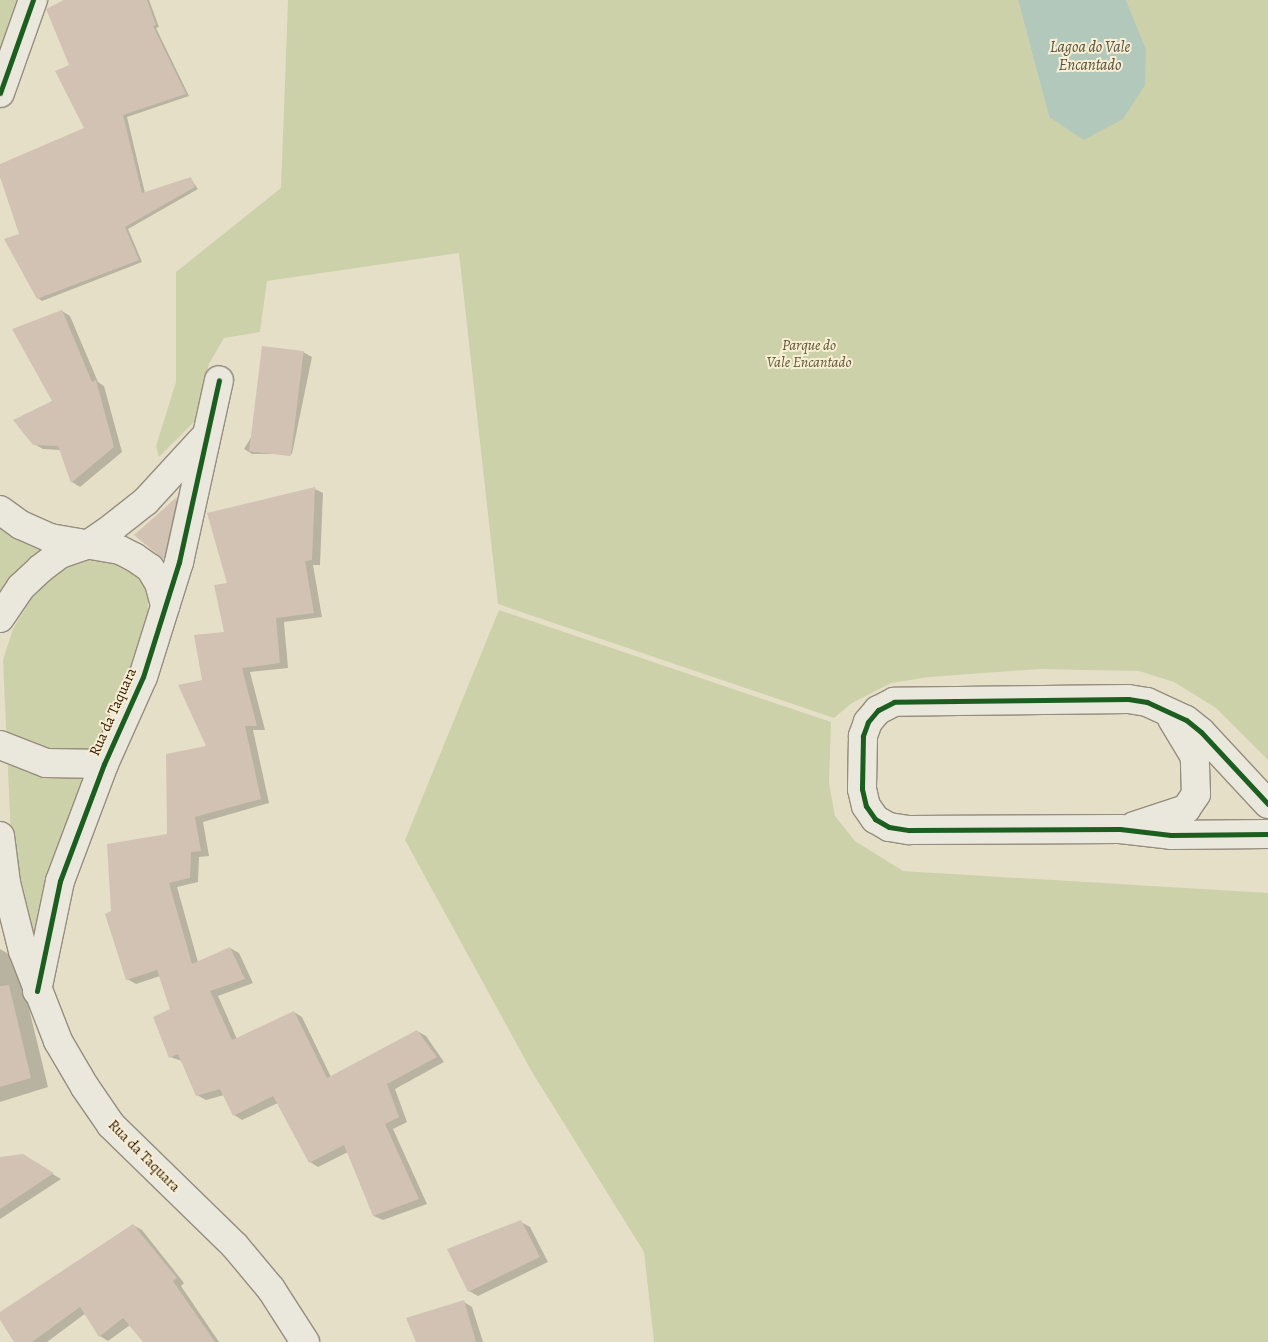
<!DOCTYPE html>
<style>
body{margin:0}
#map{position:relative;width:1268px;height:1342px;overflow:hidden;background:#e6dfc8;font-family:Alegreya,serif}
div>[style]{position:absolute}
.green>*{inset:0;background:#cdd1aa}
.water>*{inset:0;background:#b2c8bb}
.shadow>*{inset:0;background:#0003}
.building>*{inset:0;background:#d2c2b3;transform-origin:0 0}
.roads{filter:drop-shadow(1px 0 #958d7e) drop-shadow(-1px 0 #958d7e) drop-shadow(0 1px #958d7e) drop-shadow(0 -1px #958d7e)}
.minor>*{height:28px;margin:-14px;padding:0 14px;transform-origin:14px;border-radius:14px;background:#eae7dc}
.cycleway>*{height:5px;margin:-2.5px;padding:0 2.5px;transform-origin:2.5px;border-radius:2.5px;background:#1b5e20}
span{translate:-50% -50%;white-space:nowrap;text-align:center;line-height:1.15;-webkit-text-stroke:4px #f7efd3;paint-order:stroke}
.park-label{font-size:15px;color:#615335;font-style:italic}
.street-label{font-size:15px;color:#321504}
.water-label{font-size:16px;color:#575042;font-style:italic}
</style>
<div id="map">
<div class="green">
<div style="clip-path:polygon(0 0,20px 0,0 55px)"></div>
<div style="clip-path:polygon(288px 0,1018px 0,1049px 117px,1146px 49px,1126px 0,1268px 0,1268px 760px,1216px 708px,1174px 682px,1139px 671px,1039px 669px,929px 677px,891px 683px,852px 703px,834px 718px,498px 604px,459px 253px,267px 281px,260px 332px,224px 338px,209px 364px,194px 422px,159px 457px,156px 446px,176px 382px,176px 272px,281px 188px)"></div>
<div style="clip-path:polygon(0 523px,55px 549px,23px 564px,0 590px)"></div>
<div style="clip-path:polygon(92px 559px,116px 559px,142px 577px,148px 596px,148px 618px,35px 955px,11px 838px,3px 660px,13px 629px,34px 594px,64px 568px)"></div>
<div style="clip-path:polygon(499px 610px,831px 722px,829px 783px,835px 816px,855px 841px,903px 871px,1268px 893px,1268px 1342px,654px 1342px,644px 1252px,532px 1072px,405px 840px)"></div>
</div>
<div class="water">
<div style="clip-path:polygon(1018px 0,1126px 0,1146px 49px,1145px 85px,1123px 119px,1084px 140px,1049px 117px)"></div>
</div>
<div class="shadow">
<div style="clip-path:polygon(68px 0,149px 0,159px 27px,156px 28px,189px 96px,127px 117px,145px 193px,190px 178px,198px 189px,128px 229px,142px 262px,42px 301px,38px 298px,0 165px,85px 129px,71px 66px)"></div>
<div style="clip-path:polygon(62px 311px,70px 316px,98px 382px,104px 386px,122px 452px,80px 487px,72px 482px,61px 450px,43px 449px,34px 444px,54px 402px)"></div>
<div style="clip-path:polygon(303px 352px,312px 357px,292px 454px,252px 454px,244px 449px)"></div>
<div style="clip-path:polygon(315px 489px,323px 493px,320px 565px,313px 565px,322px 617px,284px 622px,288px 668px,250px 672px,265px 730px,253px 730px,269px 803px,203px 822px,209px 856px,199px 857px,198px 882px,177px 887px,198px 962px,230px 948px,239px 953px,253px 983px,218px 996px,237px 1039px,294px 1012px,302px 1017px,331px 1077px,417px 1031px,426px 1036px,444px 1062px,395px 1089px,407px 1122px,393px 1129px,427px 1204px,383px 1220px,374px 1216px,348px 1152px,318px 1167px,310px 1162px,278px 1103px,242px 1120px,234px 1115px,224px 1095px,206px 1100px,197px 1095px,182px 1061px,170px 1057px,171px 1010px,160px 976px,136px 984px,127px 979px,112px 912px,168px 835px,208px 747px,204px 681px,226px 633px,228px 584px)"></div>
<div style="clip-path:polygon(177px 499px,185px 503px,172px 563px,136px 535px)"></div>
<div style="clip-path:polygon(0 949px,17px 959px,48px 1087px,0 1102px)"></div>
<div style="clip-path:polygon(22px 1156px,61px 1179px,0 1219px,0 1158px)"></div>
<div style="clip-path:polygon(521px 1222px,530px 1227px,548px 1262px,478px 1296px,469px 1291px,449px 1250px)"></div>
<div style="clip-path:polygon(133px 1225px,142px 1230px,184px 1283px,181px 1286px,219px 1342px,144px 1342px,130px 1325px,108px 1341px,100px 1336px,86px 1313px,47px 1342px,15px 1342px,0 1314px)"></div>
<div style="clip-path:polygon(464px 1302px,472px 1307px,483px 1342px,417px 1342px)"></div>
</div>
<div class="building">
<div style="clip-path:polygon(64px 0,147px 0,156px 25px,153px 26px,186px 94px,123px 115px,142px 193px,191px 177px,195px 187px,125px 227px,139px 260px,37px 299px,4px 239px,19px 234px,0 177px,0 164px,84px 128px,55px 71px,69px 65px,46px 9px)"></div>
<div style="clip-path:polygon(62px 310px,92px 382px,96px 380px,114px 447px,71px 483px,58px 446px,33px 445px,13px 420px,52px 401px,12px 329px)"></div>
<div style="left:262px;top:346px;width:42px;height:106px;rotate:7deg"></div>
<div style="clip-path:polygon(315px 487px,312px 560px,305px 561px,314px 613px,276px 618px,280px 663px,242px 668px,257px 726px,245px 726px,261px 799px,195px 817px,201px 851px,191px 852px,190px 878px,169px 883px,192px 964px,230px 947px,245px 979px,210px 991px,232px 1040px,294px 1011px,327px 1078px,417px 1030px,437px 1057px,387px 1084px,399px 1117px,385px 1124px,419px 1199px,373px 1216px,344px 1145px,309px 1163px,273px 1096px,233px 1116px,220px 1089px,196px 1096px,178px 1054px,169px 1058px,153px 1017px,170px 1009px,157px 970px,126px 980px,105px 914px,111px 911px,107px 844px,167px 834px,166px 754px,206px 746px,178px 685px,202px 680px,194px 635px,224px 632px,214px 585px,227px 583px,207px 513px)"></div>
<div style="clip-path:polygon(177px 497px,164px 558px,163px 559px,134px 535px)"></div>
<div style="clip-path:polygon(9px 985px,31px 1078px,0 1087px,0 986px)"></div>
<div style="clip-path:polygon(23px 1154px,54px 1173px,0 1209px,0 1157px)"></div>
<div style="clip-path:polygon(521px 1220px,540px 1257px,468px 1292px,447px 1249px)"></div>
<div style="clip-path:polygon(133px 1224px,177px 1278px,173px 1281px,215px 1342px,143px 1342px,123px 1318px,99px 1337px,80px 1307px,32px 1342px,14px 1342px,0 1320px,0 1312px)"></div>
<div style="clip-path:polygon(464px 1300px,476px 1342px,416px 1342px,406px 1318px)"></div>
</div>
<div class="roads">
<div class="minor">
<div style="left:0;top:93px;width:99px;rotate:-70.5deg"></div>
<div style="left:0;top:510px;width:26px;rotate:36deg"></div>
<div style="left:21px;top:525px;width:32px;rotate:24deg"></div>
<div style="left:50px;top:538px;width:71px;rotate:9.7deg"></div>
<div style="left:120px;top:550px;width:16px;rotate:27deg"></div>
<div style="left:134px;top:557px;width:19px;rotate:35deg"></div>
<div style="left:150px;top:568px;width:17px;rotate:59deg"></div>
<div style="left:159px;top:583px;width:24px;rotate:75deg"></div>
<div style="left:0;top:618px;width:37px;rotate:-56deg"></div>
<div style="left:21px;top:587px;width:26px;rotate:-43deg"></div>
<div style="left:40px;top:569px;width:25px;rotate:-37deg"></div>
<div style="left:60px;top:554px;width:31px;rotate:-19deg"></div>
<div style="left:89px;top:544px;width:29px;rotate:-35deg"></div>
<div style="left:113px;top:527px;width:42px;rotate:-38.2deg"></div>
<div style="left:146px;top:501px;width:83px;rotate:-47.4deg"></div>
<div style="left:0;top:745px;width:49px;rotate:21.4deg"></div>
<div style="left:46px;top:763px;width:58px;rotate:1deg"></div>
<div style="left:1268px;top:804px;width:98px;rotate:-132.9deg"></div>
<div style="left:1201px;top:732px;width:19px;rotate:-141deg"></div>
<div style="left:1186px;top:720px;width:43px;rotate:-155.2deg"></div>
<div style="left:1147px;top:702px;width:19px;rotate:-171deg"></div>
<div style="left:1128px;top:699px;width:234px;rotate:179.3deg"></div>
<div style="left:894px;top:702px;width:18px;rotate:153deg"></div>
<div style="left:878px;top:710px;width:16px;rotate:130deg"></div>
<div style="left:868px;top:722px;width:15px;rotate:110deg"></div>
<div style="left:863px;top:736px;width:53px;rotate:91.1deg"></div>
<div style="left:862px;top:789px;width:17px;rotate:77deg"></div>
<div style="left:866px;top:806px;width:16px;rotate:55deg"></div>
<div style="left:875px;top:819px;width:16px;rotate:30deg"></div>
<div style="left:889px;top:827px;width:20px;rotate:9deg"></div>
<div style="left:909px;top:830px;width:211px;rotate:-0.3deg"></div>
<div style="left:1120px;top:829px;width:51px;rotate:6.7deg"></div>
<div style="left:1171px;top:835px;width:97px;rotate:-0.6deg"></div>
<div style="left:1134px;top:826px;width:55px;rotate:-18.1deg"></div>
<div style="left:1186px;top:809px;width:18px;rotate:-56deg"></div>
<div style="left:1196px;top:794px;width:37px;rotate:-92deg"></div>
<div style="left:1195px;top:757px;width:44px;rotate:-121.2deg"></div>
<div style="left:0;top:836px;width:47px;rotate:82.7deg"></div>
<div style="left:6px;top:883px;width:70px;rotate:76deg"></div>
<div style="left:23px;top:951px;width:97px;rotate:68.7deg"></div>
<div style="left:58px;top:1041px;width:53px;rotate:59.6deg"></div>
<div style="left:85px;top:1087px;width:46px;rotate:55.6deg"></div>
<div style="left:111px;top:1125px;width:173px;rotate:44.3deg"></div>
<div style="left:235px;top:1246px;width:56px;rotate:50.1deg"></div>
<div style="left:271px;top:1289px;width:63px;rotate:57.3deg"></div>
<div style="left:37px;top:991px;width:112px;rotate:-78.2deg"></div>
<div style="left:60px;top:881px;width:125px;rotate:-69.4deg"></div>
<div style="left:104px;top:764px;width:95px;rotate:-65.9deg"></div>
<div style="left:143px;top:677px;width:121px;rotate:-72.6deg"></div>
<div style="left:179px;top:562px;width:186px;rotate:-77.6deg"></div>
</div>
</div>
<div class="cycleway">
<div style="left:0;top:93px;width:99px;rotate:-70.5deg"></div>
<div style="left:1268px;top:804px;width:98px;rotate:-132.9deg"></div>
<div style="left:1201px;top:732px;width:19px;rotate:-141deg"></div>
<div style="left:1186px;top:720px;width:43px;rotate:-155.2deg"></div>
<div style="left:1147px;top:702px;width:19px;rotate:-171deg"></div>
<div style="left:1128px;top:699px;width:234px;rotate:179.3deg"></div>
<div style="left:894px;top:702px;width:18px;rotate:153deg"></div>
<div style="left:878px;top:710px;width:16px;rotate:130deg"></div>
<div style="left:868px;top:722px;width:15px;rotate:110deg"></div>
<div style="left:863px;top:736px;width:53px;rotate:91.1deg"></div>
<div style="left:862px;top:789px;width:17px;rotate:77deg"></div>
<div style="left:866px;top:806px;width:16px;rotate:55deg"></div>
<div style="left:875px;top:819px;width:16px;rotate:30deg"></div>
<div style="left:889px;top:827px;width:20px;rotate:9deg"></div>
<div style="left:909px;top:830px;width:211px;rotate:-0.3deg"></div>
<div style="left:1120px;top:829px;width:51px;rotate:6.7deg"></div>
<div style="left:1171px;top:835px;width:97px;rotate:-0.6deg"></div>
<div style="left:37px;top:991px;width:112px;rotate:-78.2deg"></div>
<div style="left:60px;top:881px;width:125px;rotate:-69.4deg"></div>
<div style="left:104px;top:764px;width:95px;rotate:-65.9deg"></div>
<div style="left:143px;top:677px;width:121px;rotate:-72.6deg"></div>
<div style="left:179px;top:562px;width:186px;rotate:-77.6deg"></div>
</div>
<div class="park-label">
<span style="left:809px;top:354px">Parque do<br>Vale Encantado</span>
</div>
<div class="street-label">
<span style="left:113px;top:712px;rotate:-66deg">Rua da Taquara</span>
<span style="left:144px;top:1156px;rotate:45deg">Rua da Taquara</span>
</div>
<div class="water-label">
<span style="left:1090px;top:56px">Lagoa do Vale<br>Encantado</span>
</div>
</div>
